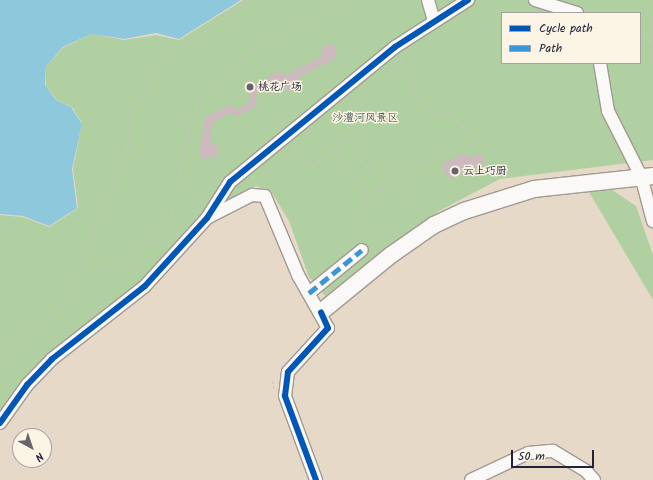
<!DOCTYPE html>
<meta charset="utf-8">
<style>
body{margin:0}
#map{position:relative;width:653px;height:480px;overflow:hidden;background:#e6d9c8;font-family:Kalam,"LXGW WenKai TC",sans-serif}
div>[style]{position:absolute}
.green>*{inset:0;background:#b1d0a1}
.water>*{inset:0;background:#8ec8dd}
.building>*{inset:0;background:#ccbabe}
.path>*{height:2px;margin-top:-1px;transform-origin:0;background:repeating-linear-gradient(90deg,#c8c5c4 0 1px,transparent 0 4px)}
.roads{filter:drop-shadow(1px 0 #a19a93) drop-shadow(-1px 0 #a19a93) drop-shadow(0 1px #a19a93) drop-shadow(0 -1px #a19a93)}
.street>*{height:12px;margin:-6px;padding:0 6px;transform-origin:6px;border-radius:6px;background:#fbf9f7}
.secondary>*{height:16px;margin:-8px;padding:0 8px;transform-origin:8px;border-radius:8px;background:#fbf9f7}
.quiet>*{height:5px;margin-top:-2.5px;transform-origin:0;background:repeating-linear-gradient(90deg,#3b95d9 0 10px,transparent 0 15px)}
.cycleway>*{height:6px;margin:-3px;padding:0 3px;transform-origin:3px;border-radius:3px;background:#0057b8}
.dots>*{width:11px;height:11px;translate:-50% -50%;box-sizing:border-box;border:2px solid #fcf5e5;border-radius:50%}
span{translate:-50% -50%;white-space:nowrap;text-align:center;line-height:1.15;-webkit-text-stroke:3px #fcf5e5;paint-order:stroke}
.poi-label{font-size:11px;color:#22223b}
.left{translate:0 -50%;text-align:left}
.park-label{font-size:11px;color:#455c54}
.legend{position:absolute;left:501px;top:12px;width:140px;height:52px;box-sizing:border-box;background:#fcf5e5;border:1px solid #a5a1a1;margin:0;padding:5px 7px;list-style:none;font-size:12px;color:#22223b}
.legend li{display:flex;align-items:center;gap:8px;height:20px}
.legend b{width:20px;border:1px solid #a5a1a1}
.north{position:absolute;left:12px;top:428px;width:40px;height:40px;box-sizing:border-box;background:#fcf5e5;border:1px solid #a5a1a1;border-radius:50%;rotate:140deg;font-size:11px;font-weight:700;line-height:16px;text-align:center;color:#22223b}
.north::after{content:'';display:block;margin:auto;width:14px;height:18px;background:#67626c;clip-path:polygon(50% 0,100% 100%,50% 72%,0 100%)}
.scale{position:absolute;left:511px;top:450px;width:83px;height:18px;box-sizing:border-box;border:2px solid #22223b;border-top:0;padding-left:5px;font-size:12px;line-height:14px;white-space:nowrap;color:#22223b;-webkit-text-stroke:3px #fcf5e5;paint-order:stroke}
</style>
<div id="map">
<div class="green">
<div style="clip-path:polygon(evenodd,243px 0,653px 0,653px 160px,500px 179px,439px 211px,325px 296px,309px 277px,289px 221px,271px 191px,256px 186px,220px 205px,0 415px,0 215px,23px 217px,49px 227px,78px 208px,73px 169px,82px 123px,72px 107px,57px 100px,46px 86px,46px 66px,63px 48px,91px 34px,124px 40px,156px 35px,179px 40px,243px 0,502px 13px,640px 13px,640px 63px,502px 63px,502px 13px)"></div>
<div style="clip-path:polygon(612px 190px,636px 206px,653px 255px,653px 300px,589px 192px)"></div>
</div>
<div class="water">
<div style="clip-path:polygon(0 0,241px 0,179px 39px,156px 33px,124px 39px,91px 34px,63px 47px,46px 66px,45px 85px,56px 100px,71px 107px,82px 124px,72px 169px,77px 208px,49px 226px,23px 216px,0 214px)"></div>
</div>
<div class="building">
<div style="clip-path:polygon(329px 44px,336px 46px,336px 58px,299px 77px,301px 87px,290px 92px,277px 81px,257px 90px,256px 106px,236px 117px,230px 113px,213px 122px,210px 140px,218px 147px,217px 156px,204px 159px,199px 155px,205px 117px,231px 105px,236px 110px,250px 102px,249px 88px,279px 71px,285px 76px,322px 56px,321px 49px)"></div>
<div style="clip-path:polygon(481px 153px,485px 163px,448px 179px,441px 164px,463px 154px,471px 157px)"></div>
</div>
<div class="path">
<div style="left:640px;top:31px;width:21px;rotate:51deg"></div>
<div style="left:346px;top:142px;width:59px;rotate:52.5deg"></div>
<div style="left:292px;top:146px;width:29px;rotate:44deg"></div>
<div style="left:313px;top:166px;width:61px;rotate:-37.6deg"></div>
<div style="left:361px;top:129px;width:11px;rotate:-85deg"></div>
<div style="left:362px;top:118px;width:24px;rotate:-120deg"></div>
<div style="left:333px;top:152px;width:59px;rotate:49.8deg"></div>
<div style="left:394px;top:178px;width:48px;rotate:50deg"></div>
<div style="left:383px;top:245px;width:44px;rotate:-131.3deg"></div>
<div style="left:354px;top:212px;width:65px;rotate:-40.6deg"></div>
<div style="left:403px;top:170px;width:80px;rotate:-20.5deg"></div>
<div style="left:478px;top:142px;width:38px;rotate:-135deg"></div>
<div style="left:451px;top:115px;width:22px;rotate:-164deg"></div>
<div style="left:430px;top:109px;width:14px;rotate:-141deg"></div>
<div style="left:419px;top:100px;width:47px;rotate:-113.8deg"></div>
<div style="left:79px;top:274px;width:18px"></div>
<div style="left:97px;top:274px;width:26px;rotate:-23deg"></div>
<div style="left:121px;top:264px;width:42px;rotate:-36.3deg"></div>
<div style="left:155px;top:239px;width:34px;rotate:-58deg"></div>
<div style="left:173px;top:210px;width:82px;rotate:-79.5deg"></div>
<div style="left:188px;top:129px;width:34px;rotate:-69deg"></div>
<div style="left:200px;top:97px;width:79px;rotate:-41.4deg"></div>
<div style="left:259px;top:45px;width:93px;rotate:-29.1deg"></div>
<div style="left:0;top:353px;width:78px;rotate:-36.1deg"></div>
<div style="left:63px;top:307px;width:171px;rotate:-67.6deg"></div>
<div style="left:128px;top:149px;width:31px;rotate:-90deg"></div>
<div style="left:128px;top:118px;width:52px;rotate:-58.5deg"></div>
<div style="left:155px;top:74px;width:34px;rotate:-45deg"></div>
<div style="left:179px;top:50px;width:85px;rotate:-35.9deg"></div>
<div style="left:274px;top:388px;width:6px;rotate:-108deg"></div>
<div style="left:272px;top:382px;width:4px;rotate:-27deg"></div>
</div>
<div class="roads">
<div class="street">
<div style="left:428px;top:0;width:22px;rotate:74deg"></div>
<div style="left:535px;top:0;width:44px;rotate:17.2deg"></div>
<div style="left:600px;top:63px;width:49px;rotate:80.5deg"></div>
<div style="left:608px;top:111px;width:73px;rotate:63.1deg"></div>
<div style="left:641px;top:176px;width:47px;rotate:75.1deg"></div>
<div style="left:207px;top:218px;width:51px;rotate:-27.1deg"></div>
<div style="left:252px;top:195px;width:13px;rotate:4deg"></div>
<div style="left:265px;top:196px;width:86px;rotate:67.3deg"></div>
<div style="left:298px;top:275px;width:61px;rotate:60.5deg"></div>
<div style="left:328px;top:328px;width:59px;rotate:132.3deg"></div>
<div style="left:288px;top:372px;width:24px;rotate:97deg"></div>
<div style="left:285px;top:396px;width:90px;rotate:69.7deg"></div>
<div style="left:309px;top:293px;width:68px;rotate:-39.1deg"></div>
<div style="left:0;top:423px;width:47px;rotate:-54.6deg"></div>
<div style="left:27px;top:385px;width:36px;rotate:-46deg"></div>
<div style="left:52px;top:359px;width:118px;rotate:-38.1deg"></div>
<div style="left:145px;top:286px;width:92px;rotate:-47.6deg"></div>
<div style="left:207px;top:218px;width:43px;rotate:-57.4deg"></div>
<div style="left:230px;top:182px;width:213px;rotate:-39.3deg"></div>
<div style="left:395px;top:47px;width:87px;rotate:-32.8deg"></div>
<div style="left:471px;top:480px;width:63px;rotate:-25.3deg"></div>
<div style="left:528px;top:453px;width:25px;rotate:-5deg"></div>
<div style="left:553px;top:451px;width:39px;rotate:31deg"></div>
<div style="left:586px;top:471px;width:12px;rotate:48deg"></div>
</div>
<div class="secondary">
<div style="left:321px;top:312px;width:90px;rotate:-39.2deg"></div>
<div style="left:391px;top:255px;width:52px;rotate:-34.9deg"></div>
<div style="left:434px;top:225px;width:33px;rotate:-25deg"></div>
<div style="left:464px;top:211px;width:73px;rotate:-17.4deg"></div>
<div style="left:534px;top:189px;width:120px;rotate:-6.2deg"></div>
</div>
</div>
<div class="quiet">
<div style="left:309px;top:293px;width:68px;rotate:-39.1deg"></div>
</div>
<div class="cycleway">
<div style="left:0;top:423px;width:47px;rotate:-54.6deg"></div>
<div style="left:27px;top:385px;width:36px;rotate:-46deg"></div>
<div style="left:52px;top:359px;width:118px;rotate:-38.1deg"></div>
<div style="left:145px;top:286px;width:92px;rotate:-47.6deg"></div>
<div style="left:207px;top:218px;width:43px;rotate:-57.4deg"></div>
<div style="left:230px;top:182px;width:213px;rotate:-39.3deg"></div>
<div style="left:395px;top:47px;width:87px;rotate:-32.8deg"></div>
<div style="left:316px;top:480px;width:90px;rotate:-110.3deg"></div>
<div style="left:285px;top:396px;width:24px;rotate:-83deg"></div>
<div style="left:288px;top:372px;width:59px;rotate:-47.7deg"></div>
<div style="left:328px;top:328px;width:17px;rotate:-114deg"></div>
</div>
<div class="dots">
<div style="left:250px;top:87px;background:#67626c"></div>
<div style="left:455px;top:171px;background:#67626c"></div>
</div>
<div class="poi-label">
<span class="left" style="left:258px;top:87px">桃花广场</span>
<span class="left" style="left:463px;top:171px">云上巧厨</span>
</div>
<div class="park-label">
<span style="left:365px;top:118px">沙澧河风景区</span>
</div>
<ul class="legend">
<li><b style="height:5px;background:#0057b8"></b>Cycle path</li>
<li><b style="height:5px;background:#3b95d9"></b>Path</li>
</ul>
<div class="north">N</div>
<div class="scale">50 m</div>
</div>
